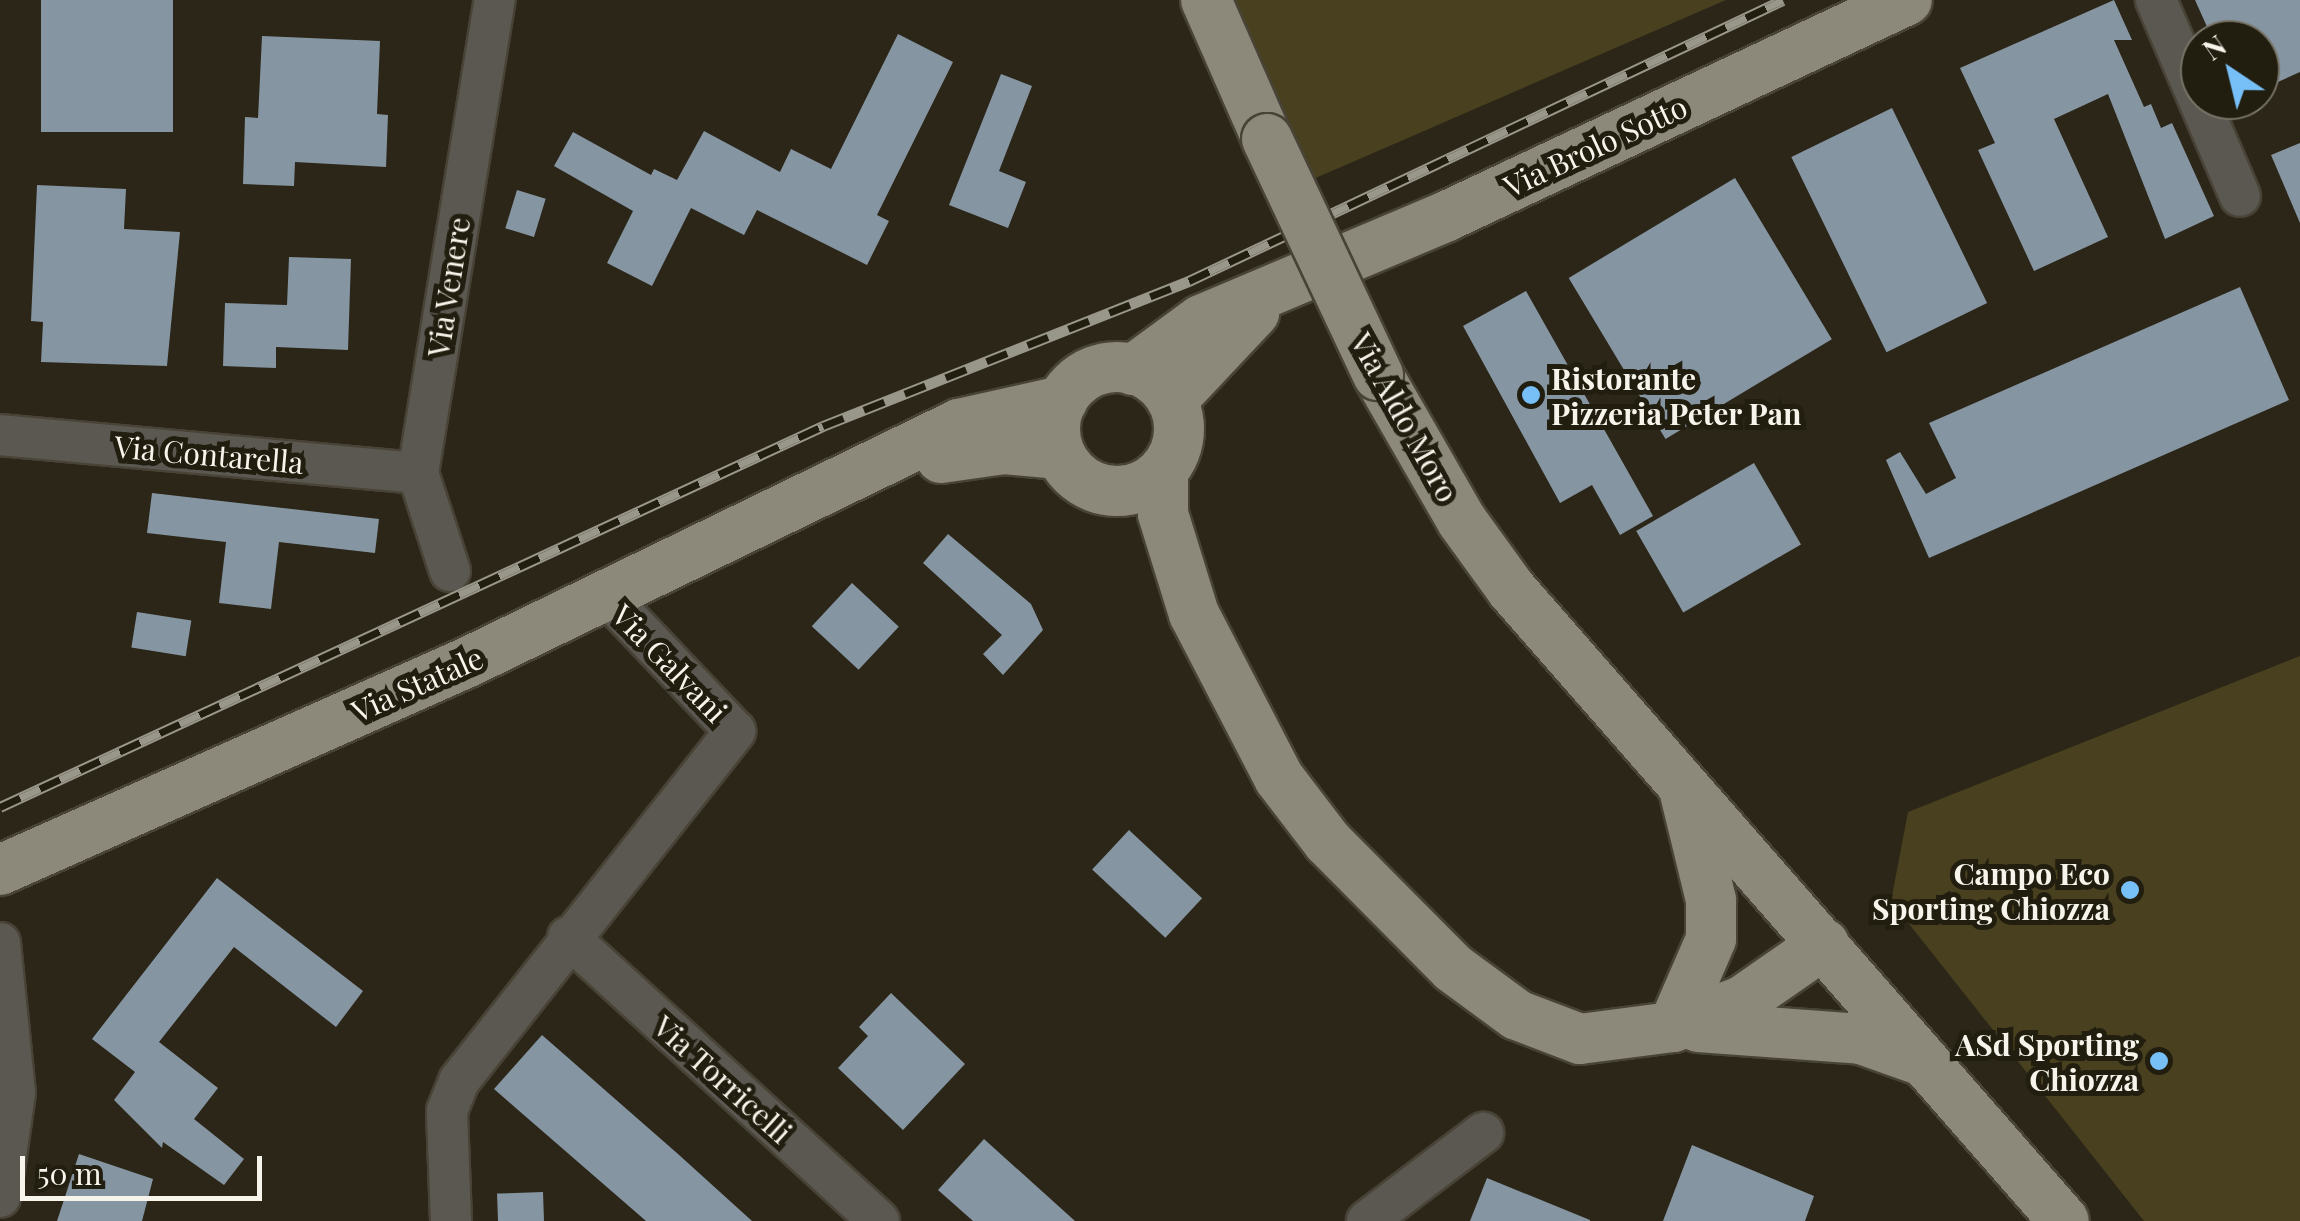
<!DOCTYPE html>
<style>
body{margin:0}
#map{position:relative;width:2300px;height:1221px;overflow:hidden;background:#2b2618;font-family:"Playfair Display",serif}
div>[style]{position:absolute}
.green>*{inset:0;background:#49401f}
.building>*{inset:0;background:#8695a2;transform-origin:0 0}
.roads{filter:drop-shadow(2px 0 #484336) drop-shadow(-2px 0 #484336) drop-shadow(0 2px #484336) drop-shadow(0 -2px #484336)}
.minor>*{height:40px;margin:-20px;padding:0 20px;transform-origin:20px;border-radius:20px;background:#5a5851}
.major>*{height:50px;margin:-25px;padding:0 25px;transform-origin:25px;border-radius:25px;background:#8c887a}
.major>.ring{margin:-25px;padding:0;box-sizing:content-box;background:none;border:50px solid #8c887a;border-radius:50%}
.rail>*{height:11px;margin-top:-5.5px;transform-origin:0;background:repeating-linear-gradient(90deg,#211d0f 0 22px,#99968a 0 44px);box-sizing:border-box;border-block:2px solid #99968a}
.bridges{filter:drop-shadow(2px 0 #484336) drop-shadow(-2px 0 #484336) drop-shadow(0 2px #484336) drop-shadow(0 -2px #484336)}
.major-bridge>*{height:50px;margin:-25px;padding:0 25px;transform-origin:25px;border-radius:25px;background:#8c887a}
.dots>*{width:28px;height:28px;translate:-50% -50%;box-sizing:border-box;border:5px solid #211d0f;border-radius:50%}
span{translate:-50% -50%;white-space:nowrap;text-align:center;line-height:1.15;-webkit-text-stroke:10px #211d0f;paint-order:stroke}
.street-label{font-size:30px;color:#f7f5eb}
.poi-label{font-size:30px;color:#f7f5eb;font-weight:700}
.left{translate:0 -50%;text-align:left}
.right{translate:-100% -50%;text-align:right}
.north{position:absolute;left:2180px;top:20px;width:100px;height:100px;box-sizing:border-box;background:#211d0f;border:2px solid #777367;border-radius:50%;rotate:325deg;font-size:28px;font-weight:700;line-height:40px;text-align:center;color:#f7f5eb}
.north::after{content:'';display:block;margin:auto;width:35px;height:45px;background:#77bff7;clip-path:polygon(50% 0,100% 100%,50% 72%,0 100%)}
.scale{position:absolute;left:20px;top:1156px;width:242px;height:45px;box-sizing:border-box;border:5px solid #f7f5eb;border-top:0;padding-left:12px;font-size:30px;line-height:35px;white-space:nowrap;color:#f7f5eb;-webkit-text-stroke:8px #211d0f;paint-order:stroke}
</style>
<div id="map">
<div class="green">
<div style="clip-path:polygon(1227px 0,1726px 0,1311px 180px)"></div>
<div style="clip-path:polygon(2300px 656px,2300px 1221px,2144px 1221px,1891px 901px,1908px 812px)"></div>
</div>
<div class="building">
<div style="left:41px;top:0;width:132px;height:132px"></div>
<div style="clip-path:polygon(2114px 0,2132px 40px,2114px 40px,2144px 107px,2151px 104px,2161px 128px,2172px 123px,2214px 216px,2165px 239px,2108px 94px,2054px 119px,2108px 237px,2034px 271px,1978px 150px,1995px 143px,1960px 68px)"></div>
<div style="clip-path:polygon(2195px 0,2300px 0,2300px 72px,2260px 90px,2260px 40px,2213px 40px)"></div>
<div style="clip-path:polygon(898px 34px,953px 62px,877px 215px,889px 221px,867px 265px,757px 210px,744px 235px,691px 208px,652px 286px,607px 263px,633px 211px,554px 166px,573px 132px,651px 175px,654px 169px,677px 180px,704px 131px,780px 172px,791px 149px,831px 169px)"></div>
<div style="clip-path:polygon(262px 36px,380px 41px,377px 114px,388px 115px,386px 167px,295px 162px,294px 186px,243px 184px,245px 117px,258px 118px)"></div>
<div style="clip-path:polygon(1001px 74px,1032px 86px,999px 171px,1026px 182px,1008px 228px,949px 205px)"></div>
<div style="left:1892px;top:108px;width:217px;height:112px;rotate:64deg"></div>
<div style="clip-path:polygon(2300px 143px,2300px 223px,2271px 155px)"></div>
<div style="left:1735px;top:178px;width:188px;height:194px;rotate:59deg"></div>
<div style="clip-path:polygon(37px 185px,126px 189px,124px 229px,180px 232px,167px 366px,41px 362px,43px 322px,31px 321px)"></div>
<div style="left:517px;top:190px;width:30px;height:40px;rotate:17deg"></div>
<div style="clip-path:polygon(289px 257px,351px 259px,348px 350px,276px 347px,276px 368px,223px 366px,225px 303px,287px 305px)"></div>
<div style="clip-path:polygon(2240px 287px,2289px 400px,1929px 558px,1886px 460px,1900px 452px,1926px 494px,1956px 478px,1929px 423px)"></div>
<div style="clip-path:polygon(1526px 291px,1653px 516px,1620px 535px,1592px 485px,1560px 503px,1463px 326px)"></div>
<div style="left:1754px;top:463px;width:94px;height:136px;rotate:60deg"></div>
<div style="clip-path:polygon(152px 493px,379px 519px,375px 553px,279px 542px,271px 609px,219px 603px,226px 542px,147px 533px)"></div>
<div style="clip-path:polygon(948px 534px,1031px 604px,1043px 630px,1003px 675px,983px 654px,1002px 635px,923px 563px)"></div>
<div style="left:852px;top:583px;width:64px;height:59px;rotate:43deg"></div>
<div style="left:137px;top:612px;width:55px;height:36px;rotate:9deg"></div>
<div style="left:1129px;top:830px;width:100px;height:54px;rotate:43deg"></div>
<div style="clip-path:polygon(217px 878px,363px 991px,336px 1027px,234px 947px,159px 1042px,218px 1088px,194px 1119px,244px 1159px,224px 1185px,163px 1142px,162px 1148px,114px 1100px,135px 1072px,92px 1039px)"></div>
<div style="clip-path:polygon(891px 993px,965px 1064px,903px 1130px,838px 1068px,868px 1036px,859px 1027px)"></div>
<div style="clip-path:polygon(542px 1035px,678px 1154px,752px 1221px,646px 1221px,494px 1089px)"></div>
<div style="clip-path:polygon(984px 1139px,1075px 1221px,973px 1221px,938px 1190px)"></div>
<div style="clip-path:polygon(1692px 1145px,1814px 1196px,1805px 1221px,1663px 1221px)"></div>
<div style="clip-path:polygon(79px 1154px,153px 1179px,142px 1221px,57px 1221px)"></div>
<div style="clip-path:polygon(1487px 1178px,1590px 1220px,1590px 1221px,1470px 1221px)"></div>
<div style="left:543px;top:1192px;width:29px;height:46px;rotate:88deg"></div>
</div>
<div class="roads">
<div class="minor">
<div style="left:2156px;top:0;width:213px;rotate:66.8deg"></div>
<div style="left:0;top:435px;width:420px;rotate:5.2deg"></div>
<div style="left:450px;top:571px;width:103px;rotate:-108.1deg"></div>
<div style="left:418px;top:473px;width:479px;rotate:-80.8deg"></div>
<div style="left:568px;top:937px;width:421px;rotate:42.4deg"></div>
<div style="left:0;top:943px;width:151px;rotate:84.3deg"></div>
<div style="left:15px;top:1093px;width:105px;rotate:98.2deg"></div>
<div style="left:451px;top:1221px;width:110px;rotate:-92.1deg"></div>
<div style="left:447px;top:1111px;width:32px;rotate:-68deg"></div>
<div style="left:459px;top:1081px;width:446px;rotate:-51.7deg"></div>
<div style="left:735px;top:731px;width:189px;rotate:-133.5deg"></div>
<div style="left:1367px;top:1221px;width:146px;rotate:-37.2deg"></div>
</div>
<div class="major">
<div style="left:1206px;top:0;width:152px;rotate:66.3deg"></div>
<div class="ring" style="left:1055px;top:367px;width:74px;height:74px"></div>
<div style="left:1133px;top:370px;width:84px;rotate:-36.3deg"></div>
<div style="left:1201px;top:320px;width:267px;rotate:-22.9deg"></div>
<div style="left:1447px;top:216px;width:508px;rotate:-25.15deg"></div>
<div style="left:1378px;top:375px;width:168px;rotate:60.1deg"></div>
<div style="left:1462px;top:521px;width:85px;rotate:54.1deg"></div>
<div style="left:1512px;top:590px;width:838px;rotate:48.82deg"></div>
<div style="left:1172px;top:400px;width:120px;rotate:-46.7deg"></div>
<div style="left:941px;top:458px;width:64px;rotate:-8.1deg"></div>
<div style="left:1004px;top:449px;width:56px;rotate:5.1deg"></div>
<div style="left:1163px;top:471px;width:43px;rotate:90deg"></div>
<div style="left:1163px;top:514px;width:105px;rotate:72.8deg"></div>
<div style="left:1194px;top:614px;width:185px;rotate:62.6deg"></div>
<div style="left:1279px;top:778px;width:81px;rotate:52.6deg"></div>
<div style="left:1328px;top:842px;width:177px;rotate:45.2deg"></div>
<div style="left:1453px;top:968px;width:79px;rotate:36.3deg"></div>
<div style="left:1517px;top:1015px;width:67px;rotate:20.9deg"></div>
<div style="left:1580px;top:1039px;width:94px;rotate:-7.4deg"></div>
<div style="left:1673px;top:1027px;width:74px;rotate:-20.6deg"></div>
<div style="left:1742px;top:1001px;width:100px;rotate:-34.8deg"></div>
<div style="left:0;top:870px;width:512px;rotate:-23.96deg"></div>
<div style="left:468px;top:662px;width:546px;rotate:-25.86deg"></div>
<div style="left:959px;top:424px;width:106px;rotate:-12.6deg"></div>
<div style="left:1673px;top:1027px;width:96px;rotate:-66.6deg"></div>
<div style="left:1711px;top:939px;width:39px;rotate:-90deg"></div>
<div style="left:1711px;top:900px;width:110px;rotate:-103.7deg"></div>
<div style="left:1698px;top:1027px;width:163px;rotate:4.2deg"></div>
<div style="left:1861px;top:1039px;width:66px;rotate:19.5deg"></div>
</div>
</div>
<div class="rail">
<div style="left:0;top:807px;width:907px;rotate:-24.84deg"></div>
<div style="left:823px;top:426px;width:394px;rotate:-21.6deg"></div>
<div style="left:1189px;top:281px;width:657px;rotate:-25.32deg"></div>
</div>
<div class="bridges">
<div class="major-bridge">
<div style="left:1267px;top:139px;width:261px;rotate:64.8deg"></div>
</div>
</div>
<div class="dots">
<div style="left:1531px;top:395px;background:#77bff7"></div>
<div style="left:2130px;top:890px;background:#77bff7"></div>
<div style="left:2159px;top:1061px;background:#77bff7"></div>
</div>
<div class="street-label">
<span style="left:1595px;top:146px;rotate:-25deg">Via Brolo Sotto</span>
<span style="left:448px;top:287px;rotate:-81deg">Via Venere</span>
<span style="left:1405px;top:417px;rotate:61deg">Via Aldo Moro</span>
<span style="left:209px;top:454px;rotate:5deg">Via Contarella</span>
<span style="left:670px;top:663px;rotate:46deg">Via Galvani</span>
<span style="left:417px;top:684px;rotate:-24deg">Via Statale</span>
<span style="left:723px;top:1079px;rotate:42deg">Via Torricelli</span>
</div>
<div class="poi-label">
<span class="left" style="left:1551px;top:395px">Ristorante<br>Pizzeria Peter Pan</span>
<span class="right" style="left:2110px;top:890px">Campo Eco<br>Sporting Chiozza</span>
<span class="right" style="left:2139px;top:1061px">ASd Sporting<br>Chiozza</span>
</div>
<div class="north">N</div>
<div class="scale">50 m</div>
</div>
